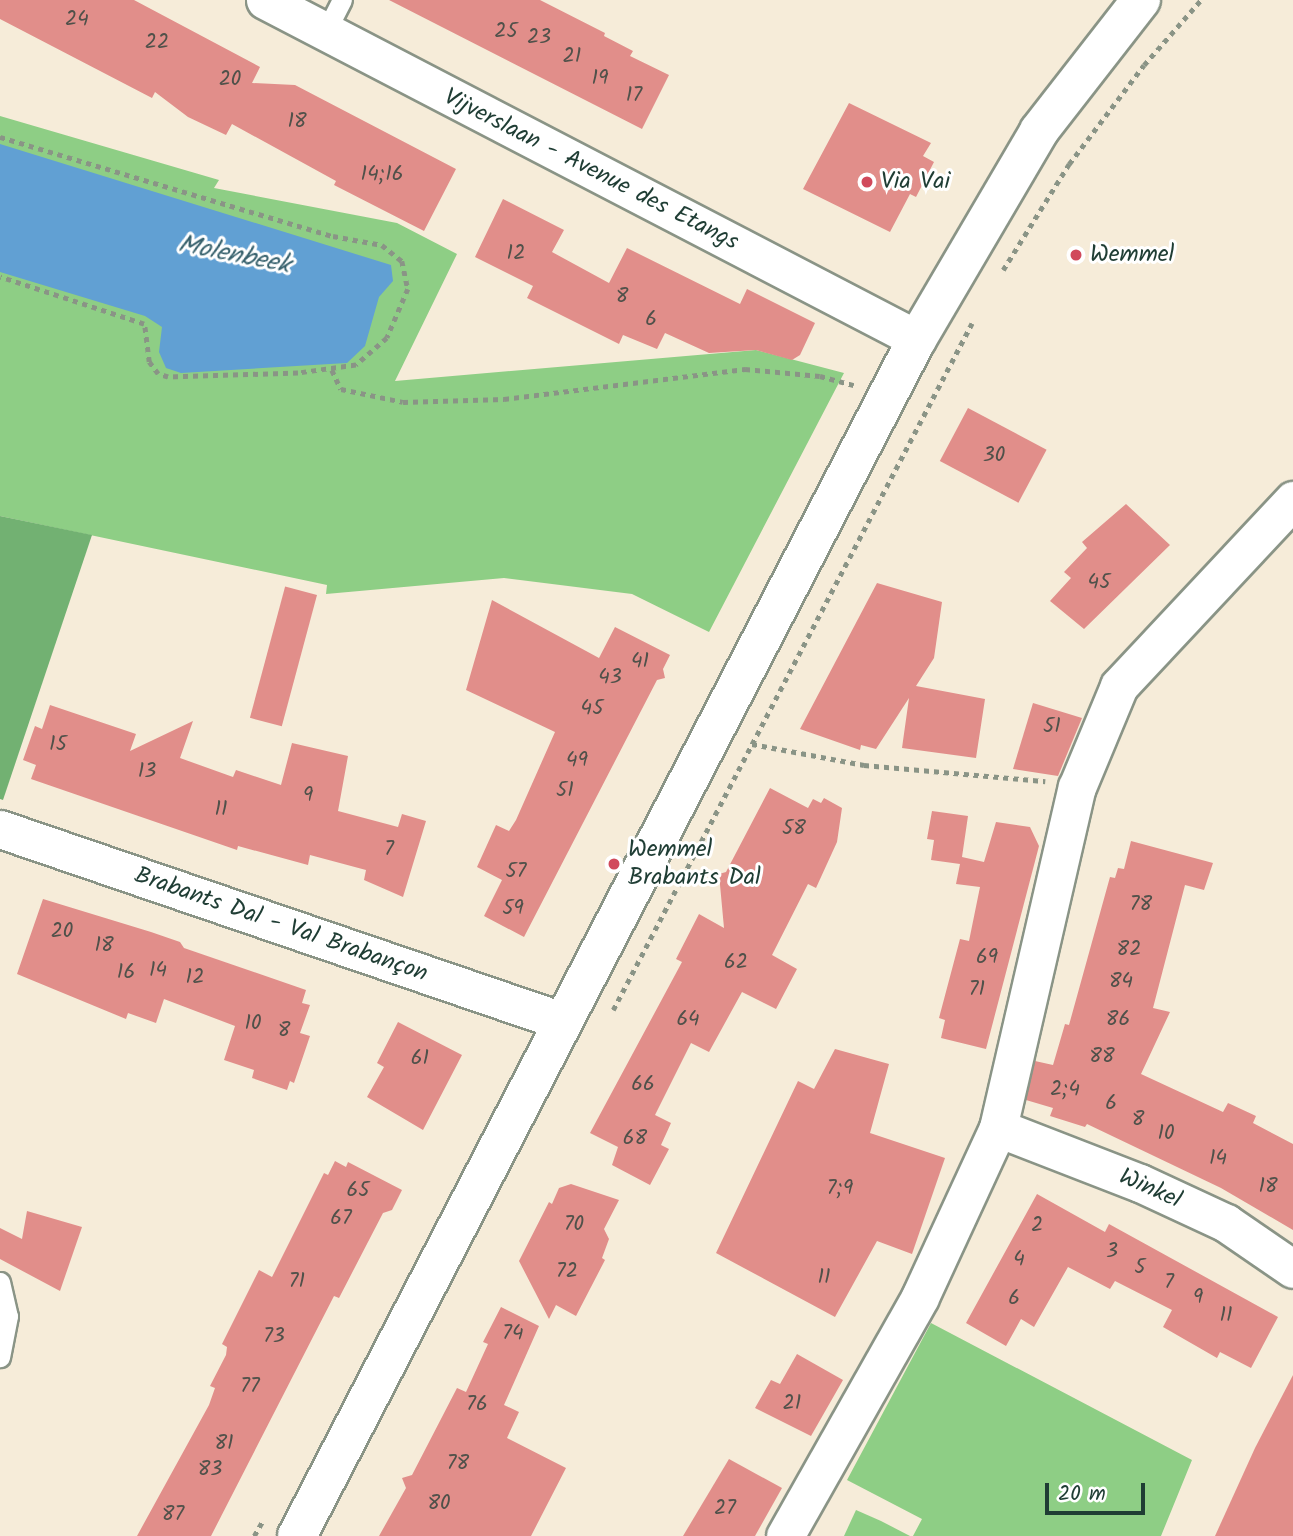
<!DOCTYPE html>
<meta charset="utf-8">
<style>
body{margin:0}
#map{position:relative;width:1293px;height:1536px;overflow:hidden;background:#f6ecd9;font-family:Kalam,sans-serif}
div>[style]{position:absolute}
.green>*{inset:0;background:#8ece85}
.forest>*{inset:0;background:#72b172}
.water>*{inset:0;background:#61a0d3}
.building>*{inset:0;background:#e18e8a;transform-origin:0 0}
.path>*{height:4.5px;margin-top:-2.25px;transform-origin:0;background:repeating-linear-gradient(90deg,#8a9486 0 5px,transparent 0 10px)}
.roads{filter:drop-shadow(2px 0 #8a9486) drop-shadow(-2px 0 #8a9486) drop-shadow(0 2px #8a9486) drop-shadow(0 -2px #8a9486)}
.service>*{height:19px;margin:-9.5px;padding:0 9.5px;transform-origin:9.5px;border-radius:9.5px;background:#fff}
.minor>*{height:37px;margin:-18.5px;padding:0 18.5px;transform-origin:18.5px;border-radius:18.5px;background:#fff}
.tertiary>*{height:38px;margin:-19px;padding:0 19px;transform-origin:19px;border-radius:19px;background:#fff}
.dots>*{width:19px;height:19px;translate:-50% -50%;box-sizing:border-box;border:4px solid #fff;border-radius:50%}
span{translate:-50% -50%;white-space:nowrap;text-align:center;line-height:1.15;-webkit-text-stroke:6px #fff;paint-order:stroke}
.number-label{font-size:21px;color:#50514a}
.number-label span{-webkit-text-stroke-width:0}
.street-label{font-size:24px;color:#1f3d34}
.poi-label{font-size:24px;color:#1f3d34}
.left{translate:0 -50%;text-align:left}
.water-label{font-size:26px;color:#36606c;font-style:italic}
.scale{position:absolute;left:1045px;top:1483px;width:100px;height:32px;box-sizing:border-box;border:4px solid #1f3d34;border-top:0;padding-left:9px;font-size:21px;line-height:24px;white-space:nowrap;color:#1f3d34;-webkit-text-stroke:5px #fff;paint-order:stroke}
</style>
<div id="map">
<div class="green">
<div style="clip-path:polygon(0 116px,219px 180px,214px 188px,397px 223px,457px 254px,395px 381px,756px 350px,844px 373px,709px 632px,632px 594px,504px 578px,326px 594px,327px 585px,0 516px)"></div>
<div style="clip-path:polygon(931px 1323px,1192px 1460px,1161px 1536px,913px 1536px,922px 1519px,847px 1480px)"></div>
<div style="clip-path:polygon(856px 1510px,881px 1521px,910px 1536px,844px 1536px)"></div>
</div>
<div class="forest">
<div style="clip-path:polygon(0 516px,92px 535px,3px 800px,0 799px)"></div>
</div>
<div class="water">
<div style="clip-path:polygon(0 144px,391px 265px,393px 281px,379px 297px,365px 346px,347px 363px,181px 373px,166px 368px,159px 352px,162px 327px,145px 316px,0 272px)"></div>
</div>
<div class="building">
<div style="clip-path:polygon(0 0,134px 0,260px 67px,252px 83px,295px 85px,456px 169px,424px 231px,334px 185px,336px 181px,232px 124px,226px 135px,188px 117px,155px 92px,152px 98px,0 19px)"></div>
<div style="clip-path:polygon(389px 0,540px 0,605px 33px,604px 36px,633px 51px,630px 56px,669px 75px,642px 129px)"></div>
<div style="clip-path:polygon(849px 103px,931px 143px,923px 156px,934px 162px,916px 197px,910px 194px,890px 232px,803px 189px)"></div>
<div style="clip-path:polygon(503px 199px,564px 230px,552px 252px,609px 283px,627px 248px,740px 304px,747px 289px,815px 323px,800px 355px,792px 360px,756px 350px,709px 353px,665px 333px,657px 349px,623px 335px,619px 344px,527px 298px,533px 286px,475px 257px)"></div>
<div style="left:968px;top:408px;width:89px;height:60px;rotate:28deg"></div>
<div style="clip-path:polygon(1126px 504px,1170px 545px,1084px 629px,1050px 601px,1071px 578px,1064px 572px,1087px 548px,1082px 542px)"></div>
<div style="clip-path:polygon(877px 583px,942px 602px,934px 658px,916px 686px,985px 699px,976px 758px,902px 748px,909px 698px,876px 749px,861px 745px,860px 750px,800px 729px)"></div>
<div style="left:317px;top:595px;width:136px;height:33px;rotate:105deg"></div>
<div style="clip-path:polygon(492px 600px,599px 658px,615px 627px,670px 655px,663px 669px,665px 678px,657px 680px,524px 937px,484px 916px,502px 880px,477px 867px,496px 825px,509px 831px,516px 820px,555px 732px,466px 690px)"></div>
<div style="clip-path:polygon(1033px 703px,1082px 718px,1058px 776px,1013px 769px)"></div>
<div style="clip-path:polygon(50px 705px,136px 734px,130px 751px,193px 721px,180px 758px,233px 777px,236px 770px,281px 785px,292px 743px,348px 756px,338px 811px,398px 827px,402px 814px,426px 821px,403px 897px,364px 880px,366px 870px,310px 855px,308px 865px,238px 846px,237px 850px,31px 779px,36px 765px,23px 760px,35px 726px,42px 729px)"></div>
<div style="clip-path:polygon(770px 788px,808px 808px,813px 799px,821px 803px,824px 798px,842px 808px,837px 842px,816px 888px,808px 884px,772px 955px,797px 969px,776px 1009px,742px 992px,709px 1052px,691px 1043px,655px 1115px,671px 1123px,661px 1145px,669px 1149px,650px 1185px,612px 1165px,618px 1147px,590px 1133px,682px 962px,676px 959px,699px 914px,724px 928px,719px 874px,726px 872px)"></div>
<div style="clip-path:polygon(932px 811px,968px 816px,962px 857px,984px 862px,996px 822px,1030px 827px,1039px 846px,986px 1049px,941px 1038px,945px 1020px,939px 1018px,960px 939px,969px 941px,980px 887px,956px 884px,960px 864px,931px 860px,934px 840px,927px 839px)"></div>
<div style="clip-path:polygon(1131px 841px,1213px 863px,1204px 890px,1185px 885px,1153px 1008px,1170px 1012px,1141px 1074px,1223px 1112px,1228px 1103px,1256px 1116px,1253px 1123px,1293px 1144px,1293px 1230px,1221px 1188px,1087px 1124px,1085px 1127px,1050px 1116px,1053px 1108px,1026px 1100px,1035px 1061px,1053px 1065px,1065px 1024px,1069px 1025px,1110px 877px,1115px 878px,1118px 868px,1124px 869px)"></div>
<div style="clip-path:polygon(43px 899px,151px 932px,180px 942px,184px 948px,306px 990px,302px 1003px,310px 1005px,300px 1033px,310px 1036px,294px 1083px,290px 1081px,287px 1090px,252px 1078px,254px 1070px,224px 1060px,235px 1026px,164px 999px,156px 1023px,128px 1013px,126px 1019px,17px 974px)"></div>
<div style="clip-path:polygon(398px 1022px,462px 1055px,423px 1130px,367px 1097px,384px 1067px,377px 1063px)"></div>
<div style="clip-path:polygon(835px 1049px,889px 1064px,870px 1133px,945px 1158px,912px 1254px,877px 1241px,835px 1317px,716px 1253px,798px 1081px,814px 1089px)"></div>
<div style="clip-path:polygon(335px 1161px,346px 1167px,348px 1162px,402px 1190px,392px 1210px,383px 1213px,339px 1298px,334px 1296px,211px 1536px,137px 1536px,209px 1405px,215px 1388px,210px 1386px,226px 1355px,227px 1347px,222px 1344px,259px 1270px,272px 1277px,324px 1173px,328px 1175px)"></div>
<div style="clip-path:polygon(571px 1184px,619px 1200px,604px 1229px,609px 1239px,602px 1258px,605px 1260px,576px 1316px,556px 1305px,549px 1319px,519px 1261px,549px 1202px,552px 1204px,559px 1188px)"></div>
<div style="clip-path:polygon(1037px 1194px,1105px 1232px,1109px 1224px,1278px 1317px,1251px 1368px,1220px 1352px,1217px 1358px,1163px 1327px,1172px 1310px,1115px 1281px,1110px 1289px,1068px 1267px,1034px 1327px,1021px 1319px,1006px 1346px,966px 1323px)"></div>
<div style="clip-path:polygon(27px 1211px,82px 1227px,60px 1291px,0 1259px,0 1228px,22px 1239px)"></div>
<div style="clip-path:polygon(501px 1307px,539px 1326px,504px 1405px,519px 1412px,507px 1438px,566px 1468px,531px 1536px,379px 1536px,406px 1488px,402px 1478px,412px 1475px,457px 1388px,466px 1392px,488px 1344px,483px 1342px)"></div>
<div style="clip-path:polygon(797px 1354px,843px 1380px,811px 1436px,755px 1408px,771px 1380px,780px 1384px)"></div>
<div style="clip-path:polygon(1293px 1375px,1293px 1536px,1215px 1536px,1255px 1448px)"></div>
<div style="clip-path:polygon(729px 1459px,782px 1488px,755px 1536px,683px 1536px)"></div>
</div>
<div class="path">
<div style="left:0;top:137px;width:347px;rotate:16.6deg"></div>
<div style="left:333px;top:236px;width:50px;rotate:10.4deg"></div>
<div style="left:382px;top:245px;width:26px;rotate:39deg"></div>
<div style="left:402px;top:261px;width:29px;rotate:78deg"></div>
<div style="left:408px;top:289px;width:53px;rotate:113.2deg"></div>
<div style="left:387px;top:338px;width:41px;rotate:138.9deg"></div>
<div style="left:356px;top:365px;width:59px;rotate:172.1deg"></div>
<div style="left:298px;top:373px;width:130px;rotate:178.2deg"></div>
<div style="left:168px;top:377px;width:10px;rotate:-163deg"></div>
<div style="left:158px;top:374px;width:15px;rotate:-127deg"></div>
<div style="left:149px;top:362px;width:38px;rotate:-97deg"></div>
<div style="left:144px;top:324px;width:151px;rotate:-161.9deg"></div>
<div style="left:1003px;top:270px;width:125px;rotate:-58.1deg"></div>
<div style="left:1069px;top:164px;width:124px;rotate:-52.9deg"></div>
<div style="left:1144px;top:65px;width:86px;rotate:-48.8deg"></div>
<div style="left:332px;top:370px;width:21px;rotate:65deg"></div>
<div style="left:341px;top:389px;width:63px;rotate:11.8deg"></div>
<div style="left:403px;top:402px;width:101px;rotate:-1.7deg"></div>
<div style="left:504px;top:399px;width:243px;rotate:-7.1deg"></div>
<div style="left:745px;top:369px;width:75px;rotate:5.3deg"></div>
<div style="left:820px;top:376px;width:35px;rotate:15deg"></div>
<div style="left:752px;top:744px;width:114px;rotate:10.6deg"></div>
<div style="left:864px;top:765px;width:182px;rotate:5.1deg"></div>
<div style="left:613px;top:1010px;width:775px;rotate:-62.41deg"></div>
<div style="left:254px;top:1536px;width:16px;rotate:-60deg"></div>
</div>
<div class="roads">
<div class="service">
<div style="left:326px;top:31px;width:35px;rotate:-63deg"></div>
<div style="left:0;top:1282px;width:35px;rotate:77deg"></div>
<div style="left:8px;top:1316px;width:42px;rotate:101deg"></div>
</div>
<div class="minor">
<div style="left:265px;top:0;width:735px;rotate:27.47deg"></div>
<div style="left:0;top:829px;width:594px;rotate:18.86deg"></div>
<div style="left:998px;top:1128px;width:152px;rotate:21.2deg"></div>
<div style="left:1140px;top:1183px;width:95px;rotate:24.9deg"></div>
<div style="left:1226px;top:1223px;width:81px;rotate:34.5deg"></div>
<div style="left:785px;top:1536px;width:274px;rotate:-60.5deg"></div>
<div style="left:920px;top:1297px;width:186px;rotate:-65.2deg"></div>
<div style="left:998px;top:1128px;width:350px;rotate:-77deg"></div>
<div style="left:1077px;top:787px;width:109px;rotate:-67.4deg"></div>
<div style="left:1119px;top:686px;width:255px;rotate:-46.9deg"></div>
</div>
<div class="tertiary">
<div style="left:297px;top:1536px;width:1346px;rotate:-62.62deg"></div>
<div style="left:916px;top:341px;width:243px;rotate:-59.6deg"></div>
<div style="left:1039px;top:131px;width:166px;rotate:-52.1deg"></div>
</div>
</div>
<div class="dots">
<div style="left:867px;top:182px;background:#d1495b"></div>
<div style="left:1076px;top:255px;background:#d1495b"></div>
<div style="left:614px;top:864px;background:#d1495b"></div>
</div>
<div class="number-label">
<span style="left:77px;top:20px">24</span>
<span style="left:506px;top:32px">25</span>
<span style="left:539px;top:38px">23</span>
<span style="left:157px;top:43px">22</span>
<span style="left:572px;top:57px">21</span>
<span style="left:600px;top:79px">19</span>
<span style="left:230px;top:80px">20</span>
<span style="left:634px;top:96px">17</span>
<span style="left:297px;top:122px">18</span>
<span style="left:382px;top:175px">14;16</span>
<span style="left:516px;top:254px">12</span>
<span style="left:622px;top:297px">8</span>
<span style="left:651px;top:320px">6</span>
<span style="left:994px;top:456px">30</span>
<span style="left:1099px;top:583px">45</span>
<span style="left:640px;top:662px">41</span>
<span style="left:610px;top:678px">43</span>
<span style="left:592px;top:709px">45</span>
<span style="left:1052px;top:727px">51</span>
<span style="left:58px;top:745px">15</span>
<span style="left:577px;top:761px">49</span>
<span style="left:147px;top:772px">13</span>
<span style="left:565px;top:791px">51</span>
<span style="left:308px;top:796px">9</span>
<span style="left:221px;top:810px">11</span>
<span style="left:794px;top:829px">58</span>
<span style="left:389px;top:850px">7</span>
<span style="left:516px;top:872px">57</span>
<span style="left:1141px;top:905px">78</span>
<span style="left:513px;top:909px">59</span>
<span style="left:62px;top:932px">20</span>
<span style="left:104px;top:946px">18</span>
<span style="left:1129px;top:950px">82</span>
<span style="left:987px;top:958px">69</span>
<span style="left:736px;top:963px">62</span>
<span style="left:158px;top:971px">14</span>
<span style="left:126px;top:973px">16</span>
<span style="left:195px;top:978px">12</span>
<span style="left:1121px;top:982px">84</span>
<span style="left:977px;top:990px">71</span>
<span style="left:688px;top:1020px">64</span>
<span style="left:1118px;top:1020px">86</span>
<span style="left:253px;top:1024px">10</span>
<span style="left:284px;top:1031px">8</span>
<span style="left:1102px;top:1057px">88</span>
<span style="left:420px;top:1059px">61</span>
<span style="left:643px;top:1085px">66</span>
<span style="left:1065px;top:1090px">2;4</span>
<span style="left:1111px;top:1104px">6</span>
<span style="left:1138px;top:1120px">8</span>
<span style="left:1166px;top:1134px">10</span>
<span style="left:635px;top:1139px">68</span>
<span style="left:1218px;top:1159px">14</span>
<span style="left:1268px;top:1187px">18</span>
<span style="left:840px;top:1189px">7;9</span>
<span style="left:358px;top:1191px">65</span>
<span style="left:341px;top:1219px">67</span>
<span style="left:574px;top:1225px">70</span>
<span style="left:1037px;top:1226px">2</span>
<span style="left:1112px;top:1252px">3</span>
<span style="left:1019px;top:1260px">4</span>
<span style="left:1140px;top:1268px">5</span>
<span style="left:567px;top:1272px">72</span>
<span style="left:824px;top:1278px">11</span>
<span style="left:297px;top:1282px">71</span>
<span style="left:1169px;top:1283px">7</span>
<span style="left:1198px;top:1298px">9</span>
<span style="left:1014px;top:1299px">6</span>
<span style="left:1226px;top:1316px">11</span>
<span style="left:513px;top:1334px">74</span>
<span style="left:274px;top:1337px">73</span>
<span style="left:250px;top:1387px">77</span>
<span style="left:792px;top:1404px">21</span>
<span style="left:477px;top:1405px">76</span>
<span style="left:224px;top:1444px">81</span>
<span style="left:458px;top:1464px">78</span>
<span style="left:210px;top:1470px">83</span>
<span style="left:439px;top:1504px">80</span>
<span style="left:725px;top:1509px">27</span>
<span style="left:173px;top:1515px">87</span>
</div>
<div class="street-label">
<span style="left:591px;top:170px;rotate:27deg">Vijverslaan - Avenue des Etangs</span>
<span style="left:281px;top:925px;rotate:19deg">Brabants Dal - Val Brabançon</span>
<span style="left:1150px;top:1189px;rotate:24deg">Winkel</span>
</div>
<div class="poi-label">
<span class="left" style="left:881px;top:182px">Via Vai</span>
<span class="left" style="left:1090px;top:255px">Wemmel</span>
<span class="left" style="left:628px;top:864px">Wemmel<br>Brabants Dal</span>
</div>
<div class="water-label">
<span style="left:234px;top:256px;rotate:11deg">Molenbeek</span>
</div>
<div class="scale">20 m</div>
</div>
